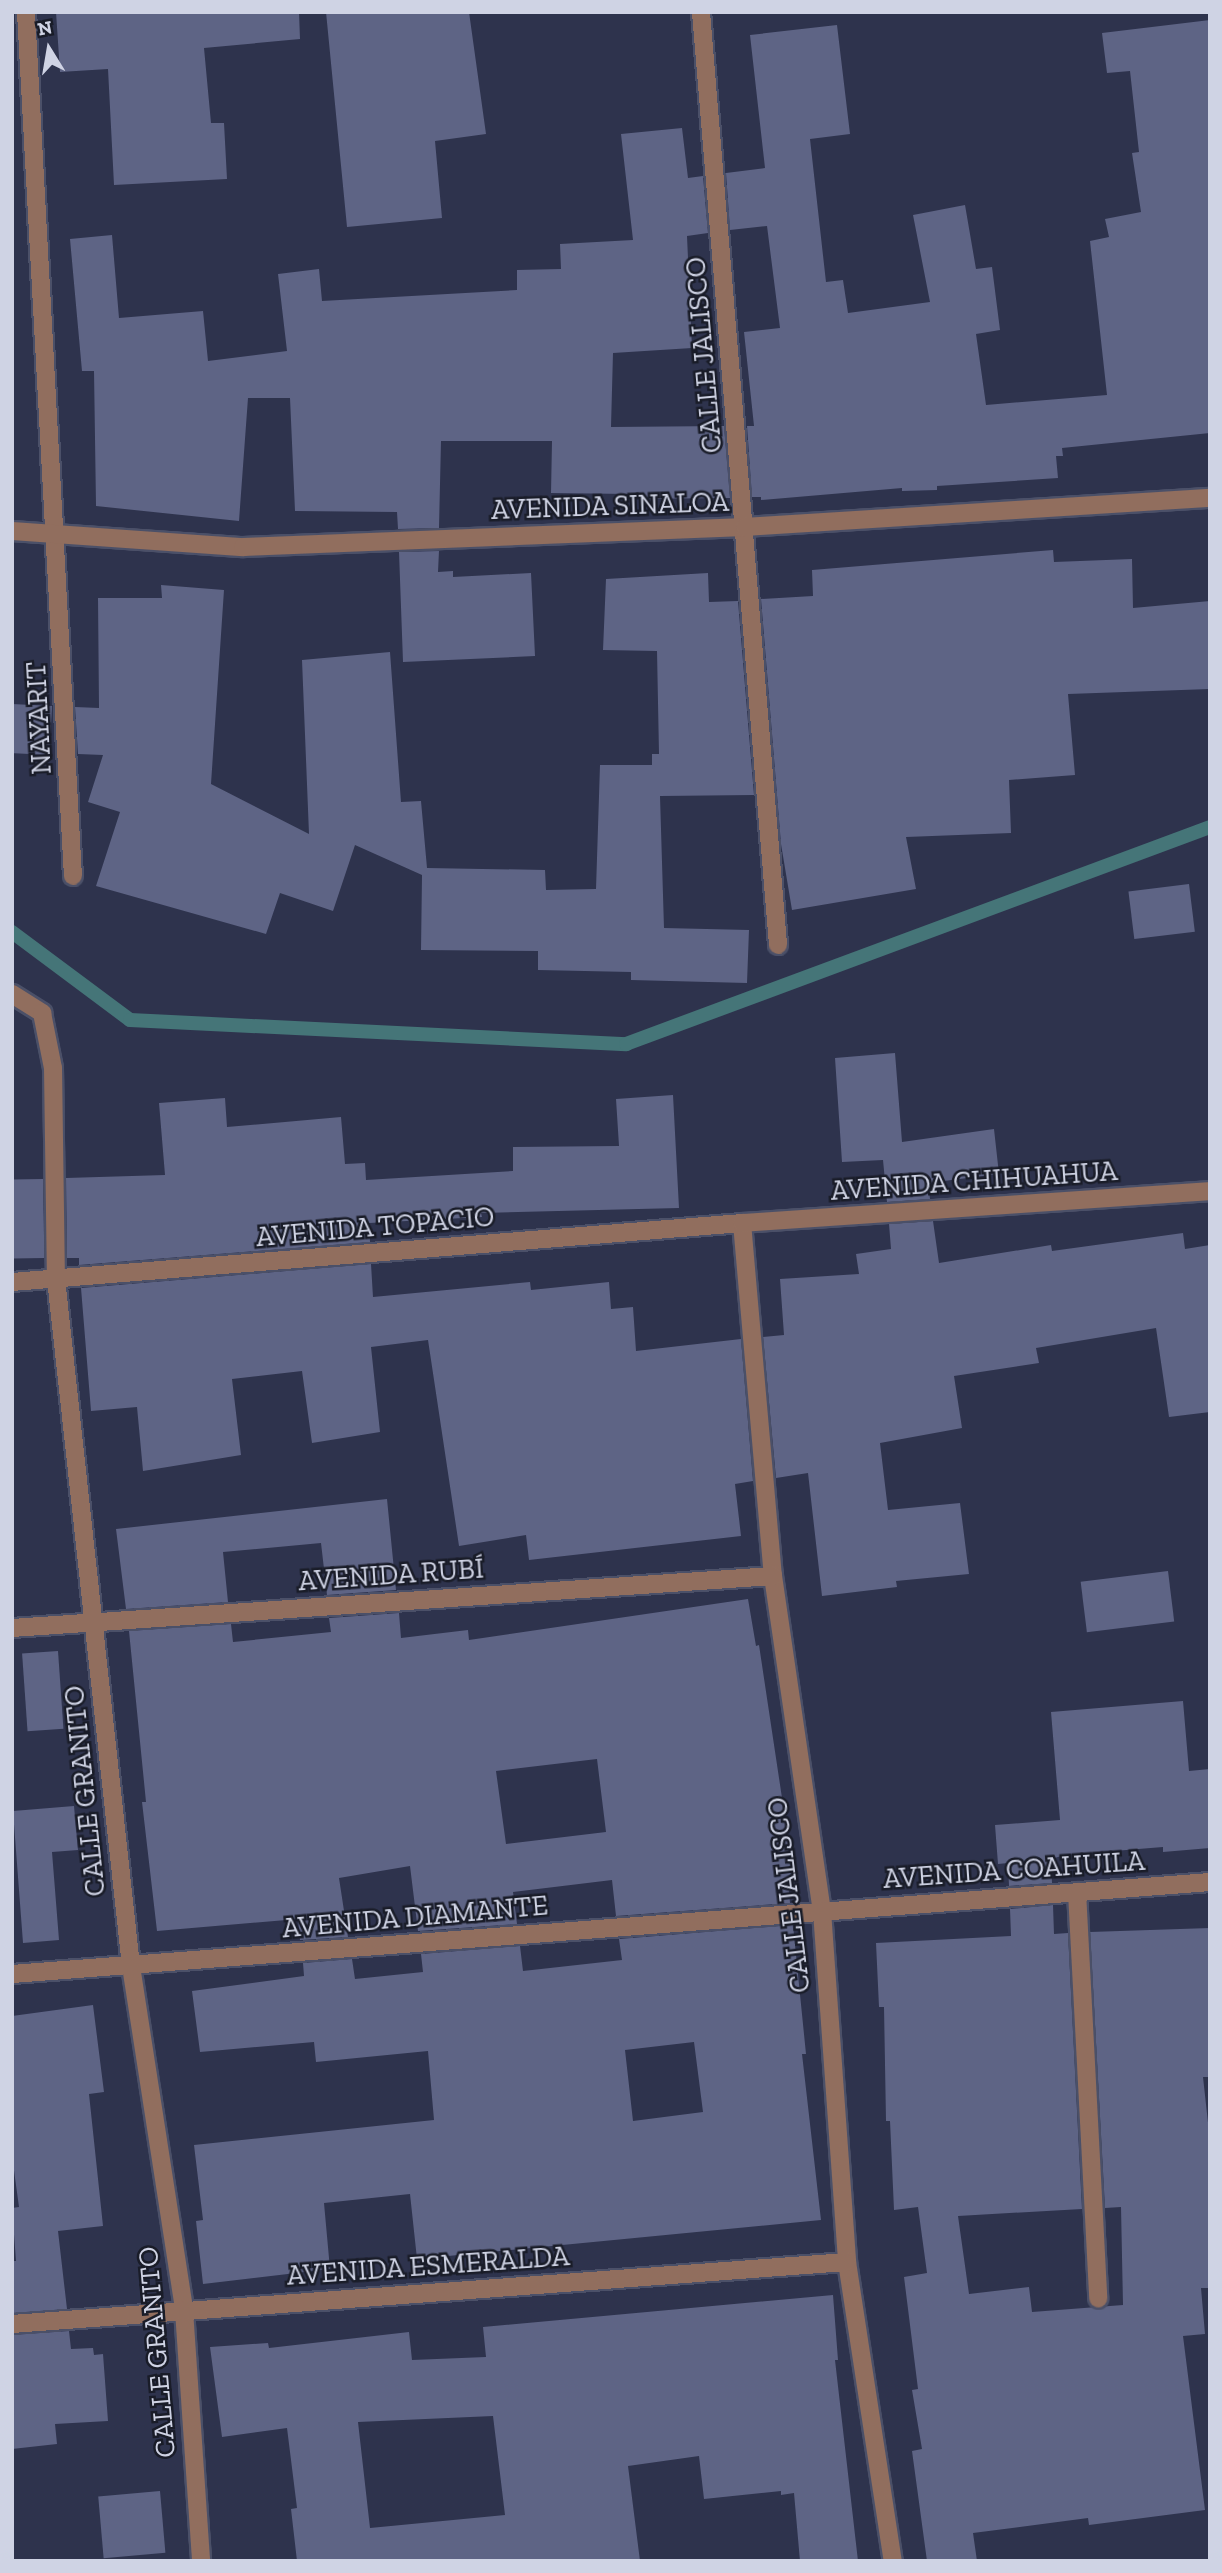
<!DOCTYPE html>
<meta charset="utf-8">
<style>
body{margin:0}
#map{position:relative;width:1222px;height:2573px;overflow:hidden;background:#2e334d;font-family:"Zilla Slab",serif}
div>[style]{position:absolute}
.stream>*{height:14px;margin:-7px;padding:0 7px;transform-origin:7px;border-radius:7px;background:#457578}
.building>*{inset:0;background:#5e6485;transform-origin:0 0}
.roads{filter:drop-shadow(2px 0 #4b5068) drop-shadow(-2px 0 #4b5068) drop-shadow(0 2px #4b5068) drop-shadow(0 -2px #4b5068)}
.minor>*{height:18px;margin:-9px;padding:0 9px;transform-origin:9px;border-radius:9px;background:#916e5e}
span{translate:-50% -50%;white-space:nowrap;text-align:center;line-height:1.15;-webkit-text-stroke:5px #191c28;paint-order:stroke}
.street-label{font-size:28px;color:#cfd3e4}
.frame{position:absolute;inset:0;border:14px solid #cfd3e4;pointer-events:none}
.north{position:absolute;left:14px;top:14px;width:70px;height:70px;-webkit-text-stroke:5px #191c28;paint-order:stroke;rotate:349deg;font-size:19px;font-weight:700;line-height:28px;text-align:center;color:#cfd3e4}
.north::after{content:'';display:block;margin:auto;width:24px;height:32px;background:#cfd3e4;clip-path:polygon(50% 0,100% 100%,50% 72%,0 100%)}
</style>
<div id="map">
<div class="stream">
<div style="left:12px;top:932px;width:147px;rotate:36.7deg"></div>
<div style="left:130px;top:1020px;width:497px;rotate:2.8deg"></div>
<div style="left:626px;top:1044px;width:623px;rotate:-20.38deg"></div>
</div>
<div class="building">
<div style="clip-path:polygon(56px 12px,299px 12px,300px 39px,204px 48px,211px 123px,224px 123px,227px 179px,114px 185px,108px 69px,60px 72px)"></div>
<div style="clip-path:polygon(326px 12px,469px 12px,486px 134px,435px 141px,442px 218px,347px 227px)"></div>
<div style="clip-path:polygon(1210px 20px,1210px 433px,1062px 448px,1063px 456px,1056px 456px,1058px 478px,937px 486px,937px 490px,902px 491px,902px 488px,761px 500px,761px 497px,752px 497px,747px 426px,754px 426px,744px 332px,780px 328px,767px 226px,730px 230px,726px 173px,765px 168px,750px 35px,837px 25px,850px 134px,810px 139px,826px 282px,843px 280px,848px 313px,930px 302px,913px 215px,965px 205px,976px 269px,992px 267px,1000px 330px,976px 334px,986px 405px,1107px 395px,1090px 241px,1109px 237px,1105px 219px,1141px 212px,1132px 153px,1139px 152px,1130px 71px,1107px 73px,1102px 33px)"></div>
<div style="clip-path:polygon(682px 128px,688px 178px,703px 176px,708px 233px,687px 236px,692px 348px,613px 353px,611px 427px,724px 426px,730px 498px,630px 499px,630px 494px,551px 493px,552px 441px,441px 441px,439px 528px,398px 529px,397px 512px,295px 511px,290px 398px,248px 398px,239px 521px,96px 506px,94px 371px,82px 371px,70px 239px,112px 235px,119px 318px,203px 311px,208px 361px,287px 351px,278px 274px,319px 269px,322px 301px,517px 290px,517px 270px,561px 269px,560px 244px,633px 240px,621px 134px)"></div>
<div style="clip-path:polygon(1053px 550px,1054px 562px,1132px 559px,1133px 608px,1210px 601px,1210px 689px,1068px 694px,1075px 775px,1009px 780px,1011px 833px,906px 837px,916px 889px,792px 910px,781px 844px,761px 599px,813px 596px,812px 570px)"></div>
<div style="clip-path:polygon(439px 551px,438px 572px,453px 571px,453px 577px,531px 573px,535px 656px,403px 662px,399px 552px)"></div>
<div style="clip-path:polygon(708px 573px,709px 602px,738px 601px,754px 795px,660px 796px,664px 928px,749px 930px,747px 983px,631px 980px,631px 972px,538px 970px,538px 951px,421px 950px,422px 875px,355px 845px,333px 911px,280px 893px,266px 934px,96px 886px,120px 812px,88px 802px,103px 755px,78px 754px,75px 707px,99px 708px,98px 598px,162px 598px,161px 585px,224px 590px,211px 784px,309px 834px,302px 660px,390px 652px,401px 802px,421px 801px,427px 868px,545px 870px,546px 890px,596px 889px,600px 765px,652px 765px,652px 754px,659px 754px,657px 651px,603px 650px,606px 579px)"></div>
<div style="left:12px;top:704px;width:40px;height:49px;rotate:3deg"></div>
<div style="left:1189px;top:884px;width:48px;height:61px;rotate:83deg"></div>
<div style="clip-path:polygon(895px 1053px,902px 1142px,994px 1129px,999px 1174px,928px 1183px,930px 1199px,887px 1202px,883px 1160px,842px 1162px,835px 1058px)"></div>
<div style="clip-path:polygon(673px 1095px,679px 1208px,481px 1213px,482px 1217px,369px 1223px,370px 1242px,79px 1265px,79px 1258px,67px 1258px,66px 1178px,165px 1175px,159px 1103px,225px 1098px,227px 1127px,341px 1117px,345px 1164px,365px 1163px,366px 1180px,513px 1171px,513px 1147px,619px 1146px,616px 1099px)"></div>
<div style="left:43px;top:1179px;width:79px;height:31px;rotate:89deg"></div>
<div style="clip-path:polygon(933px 1221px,939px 1263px,1051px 1245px,1052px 1251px,1183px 1233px,1185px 1249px,1210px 1245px,1210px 1412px,1169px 1417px,1156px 1328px,1036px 1348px,1039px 1363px,954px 1376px,962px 1428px,880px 1443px,888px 1510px,960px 1503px,969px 1574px,896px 1581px,897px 1587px,822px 1596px,808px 1473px,776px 1478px,763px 1337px,784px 1335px,780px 1279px,859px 1274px,856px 1254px,891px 1249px,889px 1224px)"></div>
<div style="clip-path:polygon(371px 1264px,373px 1297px,530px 1282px,531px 1290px,609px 1282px,611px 1309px,633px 1307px,636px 1351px,741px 1339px,753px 1481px,735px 1484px,741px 1536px,529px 1560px,526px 1535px,459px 1546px,428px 1340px,371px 1347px,380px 1432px,312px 1443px,302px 1371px,232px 1379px,241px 1455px,143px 1471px,137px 1407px,91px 1411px,81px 1288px)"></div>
<div style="clip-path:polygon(387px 1499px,396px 1590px,327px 1595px,321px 1543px,223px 1552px,228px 1602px,126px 1609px,116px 1529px)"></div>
<div style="left:1168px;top:1571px;width:51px;height:88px;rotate:83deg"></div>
<div style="clip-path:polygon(evenodd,748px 1599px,756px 1646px,759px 1645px,796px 1891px,789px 1891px,790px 1903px,616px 1916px,612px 1880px,513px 1892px,517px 1924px,418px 1931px,410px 1866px,339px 1878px,348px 1937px,300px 1940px,298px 1919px,157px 1931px,142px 1802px,146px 1802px,129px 1631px,231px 1624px,233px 1642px,331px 1632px,329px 1618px,399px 1613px,401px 1638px,468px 1630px,469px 1640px,748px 1599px,597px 1759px,606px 1832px,506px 1844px,496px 1771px,597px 1759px)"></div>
<div style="left:58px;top:1651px;width:78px;height:36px;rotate:86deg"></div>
<div style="clip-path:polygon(1183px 1701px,1189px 1771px,1210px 1769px,1210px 1848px,1163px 1852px,1163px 1847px,1065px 1855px,1051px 1859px,1052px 1883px,1009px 1886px,1008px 1863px,998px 1864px,995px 1825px,1060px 1820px,1051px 1712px)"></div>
<div style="clip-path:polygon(74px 1806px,78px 1850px,52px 1852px,59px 1940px,23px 1943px,13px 1811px)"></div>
<div style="clip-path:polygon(1053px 1905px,1054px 1934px,1068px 1933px,1082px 2209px,958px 2216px,969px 2294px,1029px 2287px,1032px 2312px,1123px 2305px,1121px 2207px,1105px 2208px,1090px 1932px,1210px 1928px,1210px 2077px,1203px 2077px,1210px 2141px,1210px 2288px,1201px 2288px,1205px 2334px,1183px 2336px,1205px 2510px,1089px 2525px,1088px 2518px,973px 2533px,977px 2561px,927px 2561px,912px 2451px,922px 2449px,912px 2390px,918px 2389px,904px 2277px,927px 2273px,918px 2207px,894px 2210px,890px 2121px,886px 2121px,884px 2007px,879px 2007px,876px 1943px,1011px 1936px,1010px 1909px)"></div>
<div style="clip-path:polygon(evenodd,793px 1925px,806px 2054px,802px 2054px,821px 2220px,417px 2259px,410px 2194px,324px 2203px,330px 2269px,203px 2284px,196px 2221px,203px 2220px,194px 2145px,434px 2120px,428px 2051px,316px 2062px,314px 2042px,200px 2052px,192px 1991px,304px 1976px,303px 1963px,352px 1959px,355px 1979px,423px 1972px,421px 1954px,520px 1946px,523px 1971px,622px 1960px,619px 1939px,793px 1925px,694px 2042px,703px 2112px,633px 2121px,625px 2050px,694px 2042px)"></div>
<div style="clip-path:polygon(93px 2005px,104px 2092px,89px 2094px,103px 2226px,58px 2231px,67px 2309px,12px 2313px,12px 2261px,16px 2261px,12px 2208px,19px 2207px,12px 2156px,12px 2016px)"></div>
<div style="clip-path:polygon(evenodd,833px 2295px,838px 2360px,835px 2360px,858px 2561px,800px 2561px,794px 2493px,781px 2495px,781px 2491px,704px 2499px,699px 2456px,628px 2466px,640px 2561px,297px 2561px,291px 2509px,297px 2508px,287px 2428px,222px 2437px,210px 2347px,268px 2343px,269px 2348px,409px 2332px,412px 2360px,486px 2357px,483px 2327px,833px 2295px,493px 2416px,505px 2515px,370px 2528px,358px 2422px,493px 2416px)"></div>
<div style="clip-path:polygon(69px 2331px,71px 2349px,93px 2348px,94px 2355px,103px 2354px,108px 2421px,55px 2424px,57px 2444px,12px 2449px,12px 2335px)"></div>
<div style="left:160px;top:2491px;width:62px;height:62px;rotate:85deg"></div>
</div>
<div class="roads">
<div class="minor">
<div style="left:26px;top:12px;width:865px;rotate:86.89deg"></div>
<div style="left:701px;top:12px;width:936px;rotate:85.28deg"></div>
<div style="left:12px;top:531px;width:232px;rotate:4deg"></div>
<div style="left:243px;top:547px;width:502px;rotate:-2.28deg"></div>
<div style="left:745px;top:527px;width:466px;rotate:-3.6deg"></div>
<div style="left:12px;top:994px;width:36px;rotate:32deg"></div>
<div style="left:42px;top:1013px;width:56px;rotate:78.7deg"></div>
<div style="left:53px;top:1068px;width:211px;rotate:89.2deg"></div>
<div style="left:56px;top:1279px;width:691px;rotate:83.77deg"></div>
<div style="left:131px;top:1966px;width:348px;rotate:81.2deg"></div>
<div style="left:184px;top:2310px;width:252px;rotate:86.1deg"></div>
<div style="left:742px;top:1223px;width:354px;rotate:85deg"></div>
<div style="left:773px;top:1576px;width:339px;rotate:81.7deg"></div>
<div style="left:822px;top:1911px;width:352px;rotate:85.9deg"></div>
<div style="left:847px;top:2262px;width:303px;rotate:81.3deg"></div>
<div style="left:12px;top:1282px;width:732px;rotate:-4.62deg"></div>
<div style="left:742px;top:1223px;width:469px;rotate:-3.9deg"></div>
<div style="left:12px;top:1628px;width:763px;rotate:-3.91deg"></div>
<div style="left:1077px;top:1892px;width:407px;rotate:87deg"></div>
<div style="left:12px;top:1974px;width:1202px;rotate:-4.39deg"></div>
<div style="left:12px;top:2324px;width:837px;rotate:-4.25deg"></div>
</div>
</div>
<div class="street-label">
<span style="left:704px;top:355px;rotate:-95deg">CALLE JALISCO</span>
<span style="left:610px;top:506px;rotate:-2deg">AVENIDA SINALOA</span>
<span style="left:39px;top:718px;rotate:-93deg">NAYARIT</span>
<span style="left:974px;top:1181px;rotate:-4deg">AVENIDA CHIHUAHUA</span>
<span style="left:375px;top:1227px;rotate:-5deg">AVENIDA TOPACIO</span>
<span style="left:391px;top:1575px;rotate:-4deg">AVENIDA RUBÍ</span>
<span style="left:85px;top:1791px;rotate:-96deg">CALLE GRANITO</span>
<span style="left:1014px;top:1870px;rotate:-4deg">AVENIDA COAHUILA</span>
<span style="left:789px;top:1895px;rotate:-97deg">CALLE JALISCO</span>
<span style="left:415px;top:1917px;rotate:-5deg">AVENIDA DIAMANTE</span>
<span style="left:428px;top:2266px;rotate:-4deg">AVENIDA ESMERALDA</span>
<span style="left:157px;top:2352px;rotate:-95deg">CALLE GRANITO</span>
</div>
<div class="frame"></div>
<div class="north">N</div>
</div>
